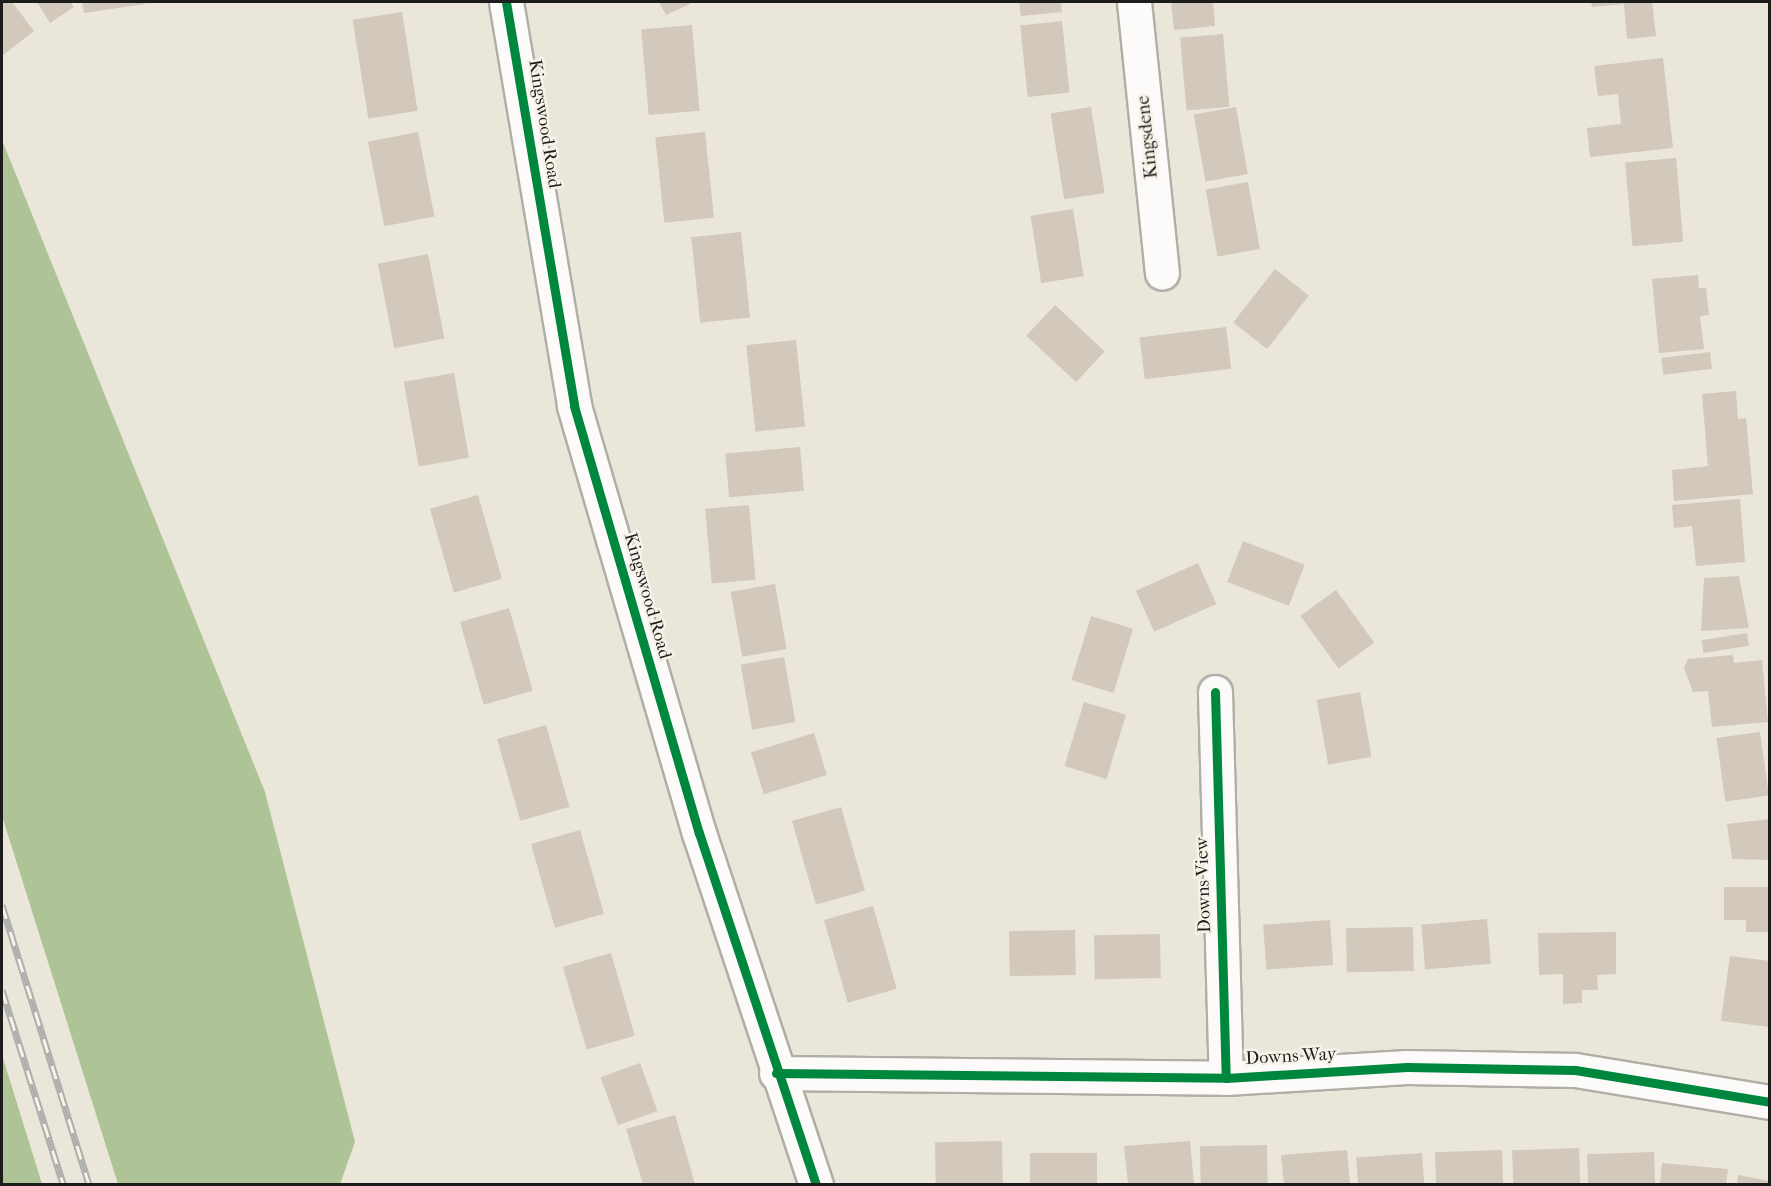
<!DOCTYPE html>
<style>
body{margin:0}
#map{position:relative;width:1771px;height:1186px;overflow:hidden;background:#eae6d9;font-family:"IM FELL French Canon",serif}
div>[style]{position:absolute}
.forest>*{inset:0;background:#afc496}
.building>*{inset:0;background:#d2c8bc;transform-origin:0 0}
.roads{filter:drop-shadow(2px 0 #b0aea6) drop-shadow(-2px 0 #b0aea6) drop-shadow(0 2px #b0aea6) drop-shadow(0 -2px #b0aea6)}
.minor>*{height:33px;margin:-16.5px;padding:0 16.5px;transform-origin:16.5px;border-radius:16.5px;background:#fcfbf9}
.rail>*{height:7px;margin-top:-3.5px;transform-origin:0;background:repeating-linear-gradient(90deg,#f7f3e8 0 14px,#aeaeac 0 28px);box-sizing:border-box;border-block:2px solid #aeaeac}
.cycleway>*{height:9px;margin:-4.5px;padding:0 4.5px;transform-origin:4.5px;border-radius:4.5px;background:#00873e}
span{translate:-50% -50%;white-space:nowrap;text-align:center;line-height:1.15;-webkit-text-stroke:5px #f7f3e8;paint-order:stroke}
.street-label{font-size:18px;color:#1c1c1c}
.frame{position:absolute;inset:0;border:3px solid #1c1c1c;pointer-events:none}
</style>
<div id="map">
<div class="forest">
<div style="clip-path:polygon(2px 140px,265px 792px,355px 1142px,340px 1184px,118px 1184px,2px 816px)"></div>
<div style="clip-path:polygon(2px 1055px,42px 1184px,2px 1184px)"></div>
</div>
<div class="building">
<div style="clip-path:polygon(2px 2px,12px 2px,34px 31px,2px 56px)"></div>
<div style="clip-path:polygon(37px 2px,70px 2px,74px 7px,50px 23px)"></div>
<div style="clip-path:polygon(82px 2px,145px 2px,145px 4px,84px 13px)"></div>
<div style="clip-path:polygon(659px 2px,694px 2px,666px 15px)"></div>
<div style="clip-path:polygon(1019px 2px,1061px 2px,1062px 12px,1021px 16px)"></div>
<div style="clip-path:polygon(1171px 2px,1213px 2px,1215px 26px,1174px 30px)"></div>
<div style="clip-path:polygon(1591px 2px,1652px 2px,1656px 36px,1627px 39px,1624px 4px,1592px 7px)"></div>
<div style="left:402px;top:12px;width:100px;height:50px;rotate:81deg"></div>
<div style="left:1062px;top:21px;width:72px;height:42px;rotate:84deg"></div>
<div style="left:692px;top:25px;width:86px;height:51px;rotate:85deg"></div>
<div style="left:1223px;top:34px;width:73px;height:43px;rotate:85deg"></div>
<div style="clip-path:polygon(1663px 58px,1673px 148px,1590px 157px,1587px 128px,1621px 124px,1618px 94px,1598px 96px,1594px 66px)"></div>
<div style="left:1091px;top:107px;width:87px;height:41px;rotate:81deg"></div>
<div style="left:1236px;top:107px;width:68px;height:43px;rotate:80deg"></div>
<div style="left:418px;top:132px;width:86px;height:51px;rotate:79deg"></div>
<div style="left:705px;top:132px;width:86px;height:50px;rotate:84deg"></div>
<div style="left:1676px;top:158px;width:84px;height:51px;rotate:85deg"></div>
<div style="left:1248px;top:182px;width:68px;height:43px;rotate:80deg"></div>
<div style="left:1073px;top:209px;width:68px;height:43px;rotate:81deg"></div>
<div style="left:741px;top:232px;width:86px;height:50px;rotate:84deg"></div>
<div style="left:428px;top:254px;width:86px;height:51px;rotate:79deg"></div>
<div style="left:1275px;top:269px;width:43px;height:68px;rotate:38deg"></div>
<div style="clip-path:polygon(1698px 275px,1699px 288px,1706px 288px,1709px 315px,1700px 316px,1704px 349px,1659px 353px,1652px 279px)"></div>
<div style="left:1055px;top:305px;width:68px;height:42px;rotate:43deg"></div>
<div style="left:1226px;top:327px;width:42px;height:87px;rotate:83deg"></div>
<div style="left:796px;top:340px;width:87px;height:50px;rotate:84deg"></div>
<div style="left:1710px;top:352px;width:17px;height:49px;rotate:83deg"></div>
<div style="left:454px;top:373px;width:86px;height:51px;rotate:80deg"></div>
<div style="clip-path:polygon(1736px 391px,1738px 419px,1746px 418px,1753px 494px,1674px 501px,1672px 470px,1708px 466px,1702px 394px)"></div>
<div style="left:800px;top:447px;width:44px;height:75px;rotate:85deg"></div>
<div style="left:478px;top:495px;width:87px;height:50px;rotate:74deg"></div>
<div style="clip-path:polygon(1740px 499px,1745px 562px,1696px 566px,1692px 526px,1674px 528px,1672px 505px)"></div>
<div style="left:749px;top:505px;width:75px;height:44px;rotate:85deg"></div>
<div style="left:1243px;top:541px;width:66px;height:44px;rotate:21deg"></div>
<div style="left:1198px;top:563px;width:45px;height:68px;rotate:66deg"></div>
<div style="clip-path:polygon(1739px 576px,1749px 628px,1701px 631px,1704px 578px)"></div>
<div style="left:775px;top:584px;width:66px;height:45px;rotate:80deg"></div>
<div style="left:1336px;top:590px;width:65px;height:44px;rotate:54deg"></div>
<div style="left:509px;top:608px;width:86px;height:51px;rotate:74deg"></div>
<div style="left:1091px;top:616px;width:44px;height:67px;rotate:17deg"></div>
<div style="left:1747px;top:633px;width:13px;height:46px;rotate:81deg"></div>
<div style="clip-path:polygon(1733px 655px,1734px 663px,1762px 660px,1768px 722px,1712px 727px,1708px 691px,1693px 692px,1684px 668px,1688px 659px)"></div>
<div style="left:784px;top:657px;width:66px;height:44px;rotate:80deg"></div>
<div style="left:1360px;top:692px;width:66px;height:44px;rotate:80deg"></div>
<div style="left:1084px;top:702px;width:44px;height:67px;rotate:17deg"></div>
<div style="left:546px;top:725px;width:85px;height:51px;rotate:74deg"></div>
<div style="left:1760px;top:732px;width:64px;height:44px;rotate:82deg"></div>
<div style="left:814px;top:733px;width:44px;height:66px;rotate:73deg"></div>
<div style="left:841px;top:807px;width:87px;height:51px;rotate:74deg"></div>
<div style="clip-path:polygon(1770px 819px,1770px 860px,1732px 859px,1727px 824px)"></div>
<div style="left:580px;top:830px;width:87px;height:51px;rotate:74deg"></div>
<div style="clip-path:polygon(1724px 887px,1770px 887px,1770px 932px,1746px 932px,1746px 920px,1724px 920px)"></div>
<div style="left:873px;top:906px;width:86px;height:51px;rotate:74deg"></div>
<div style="left:1487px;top:919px;width:45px;height:66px;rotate:85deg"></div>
<div style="left:1330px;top:920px;width:45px;height:67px;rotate:86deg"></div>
<div style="left:1413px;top:927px;width:44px;height:67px;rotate:89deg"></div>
<div style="left:1075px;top:930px;width:45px;height:66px;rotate:89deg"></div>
<div style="clip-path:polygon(1616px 932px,1616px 974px,1597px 975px,1598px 990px,1582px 990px,1582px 1003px,1563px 1004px,1563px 974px,1539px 975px,1538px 933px)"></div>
<div style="left:1160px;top:934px;width:44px;height:66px;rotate:89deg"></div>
<div style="left:611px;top:953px;width:86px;height:50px;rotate:74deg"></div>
<div style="clip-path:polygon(1730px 956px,1770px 961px,1770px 1027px,1721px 1021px)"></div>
<div style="left:640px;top:1063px;width:51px;height:42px;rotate:70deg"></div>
<div style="clip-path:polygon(675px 1115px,695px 1184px,643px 1184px,626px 1129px)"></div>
<div style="left:1002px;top:1141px;width:43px;height:67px;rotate:89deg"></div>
<div style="clip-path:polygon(1190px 1141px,1194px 1184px,1128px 1184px,1124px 1146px)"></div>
<div style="left:1267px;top:1145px;width:39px;height:67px;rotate:89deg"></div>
<div style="left:1579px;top:1148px;width:36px;height:67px;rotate:88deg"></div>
<div style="clip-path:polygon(1347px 1150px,1350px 1184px,1284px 1184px,1281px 1155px)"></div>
<div style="left:1502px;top:1150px;width:34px;height:67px;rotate:88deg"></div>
<div style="left:1654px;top:1152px;width:32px;height:67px;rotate:88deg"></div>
<div style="left:1097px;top:1153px;width:31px;height:67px;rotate:90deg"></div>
<div style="left:1422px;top:1153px;width:31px;height:66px;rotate:86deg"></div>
<div style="clip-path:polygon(1662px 1163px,1728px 1169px,1726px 1184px,1660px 1184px)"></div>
<div style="clip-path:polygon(1738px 1175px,1770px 1181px,1770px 1184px,1737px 1184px)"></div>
</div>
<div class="roads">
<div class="minor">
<div style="left:506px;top:2px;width:410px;rotate:80.4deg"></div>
<div style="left:574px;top:406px;width:445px;rotate:73.7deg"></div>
<div style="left:699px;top:833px;width:370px;rotate:71.6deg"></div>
<div style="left:1134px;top:2px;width:272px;rotate:84.1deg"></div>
<div style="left:1215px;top:692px;width:386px;rotate:88.4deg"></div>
<div style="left:776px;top:1073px;width:450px;rotate:0.6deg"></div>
<div style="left:1226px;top:1078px;width:181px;rotate:-3.5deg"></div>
<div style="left:1407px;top:1067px;width:168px;rotate:1deg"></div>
<div style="left:1575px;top:1070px;width:198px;rotate:9.3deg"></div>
</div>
</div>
<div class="rail">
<div style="left:2px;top:905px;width:292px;rotate:72.7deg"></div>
<div style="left:2px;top:990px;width:203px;rotate:72.5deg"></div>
</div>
<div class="cycleway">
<div style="left:506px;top:2px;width:410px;rotate:80.4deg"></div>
<div style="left:574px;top:406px;width:445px;rotate:73.7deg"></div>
<div style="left:699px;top:833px;width:370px;rotate:71.6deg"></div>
<div style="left:1215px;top:692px;width:386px;rotate:88.4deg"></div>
<div style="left:776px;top:1073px;width:450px;rotate:0.6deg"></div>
<div style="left:1226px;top:1078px;width:181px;rotate:-3.5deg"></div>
<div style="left:1407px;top:1067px;width:168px;rotate:1deg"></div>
<div style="left:1575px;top:1070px;width:198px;rotate:9.3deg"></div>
</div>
<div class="street-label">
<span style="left:544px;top:124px;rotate:81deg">Kingswood Road</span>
<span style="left:1148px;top:137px;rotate:-96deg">Kingsdene</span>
<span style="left:647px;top:596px;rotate:74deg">Kingswood Road</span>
<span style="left:1204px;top:885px;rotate:-92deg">Downs View</span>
<span style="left:1291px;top:1057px;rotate:-3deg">Downs Way</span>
</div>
<div class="frame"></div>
</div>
